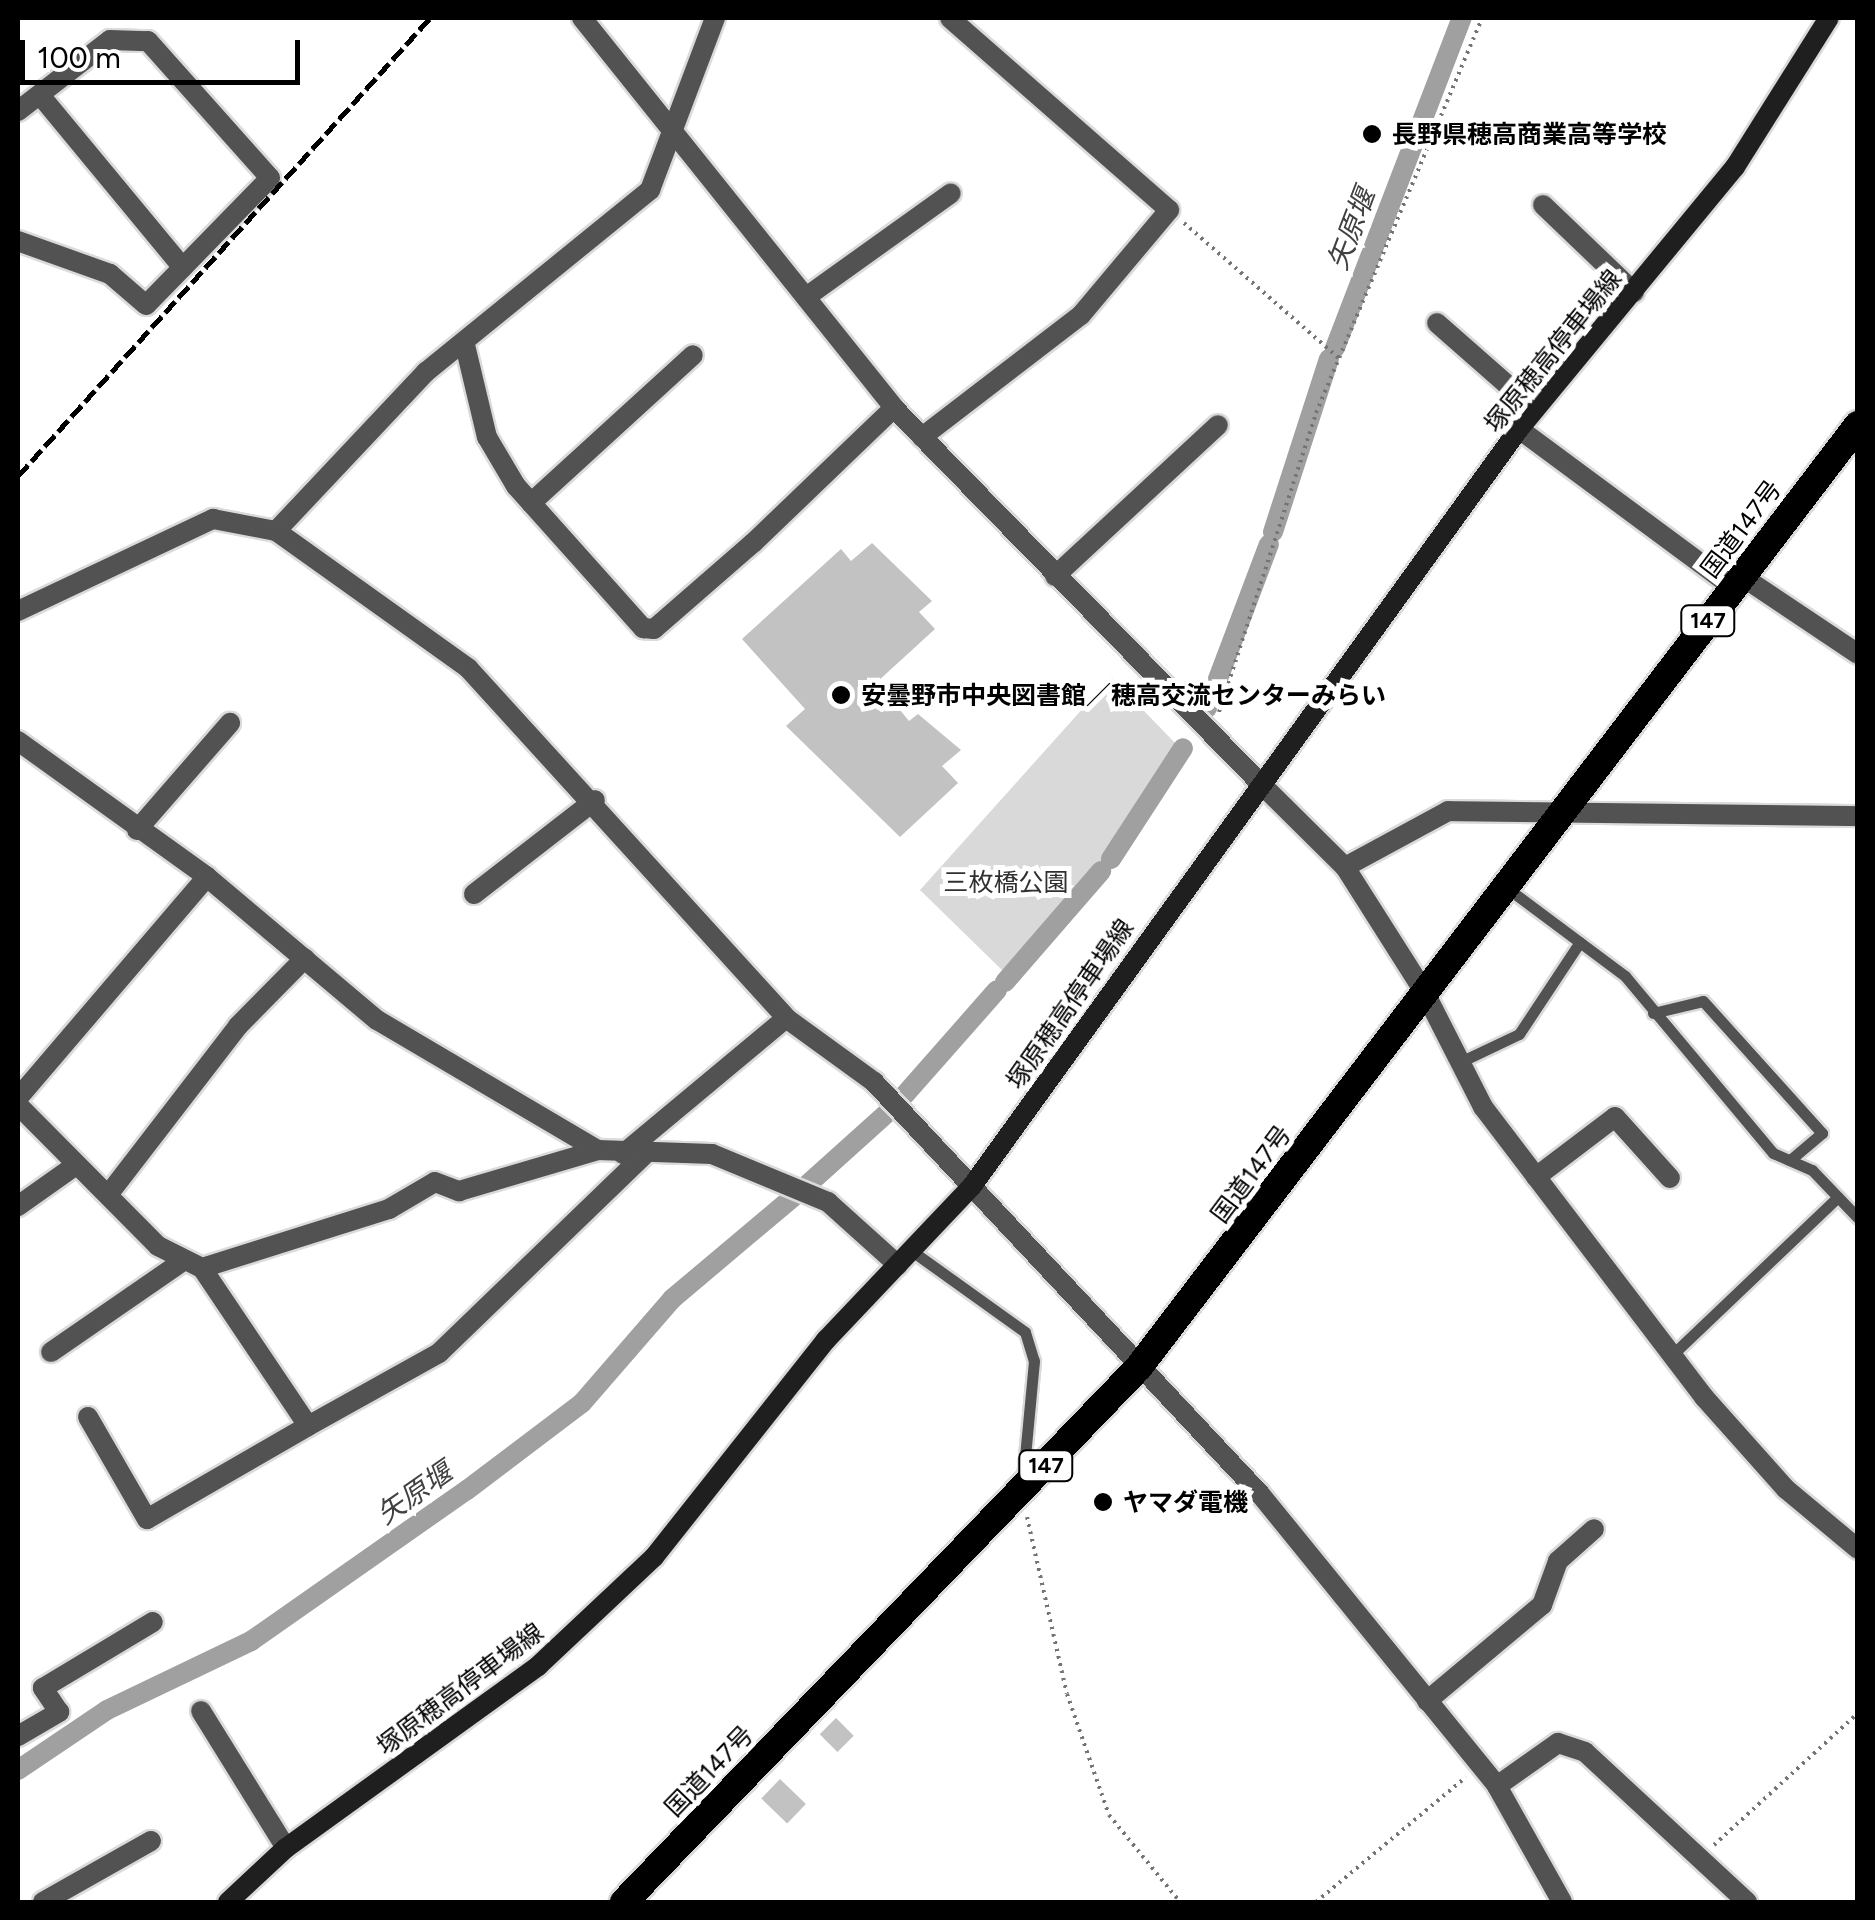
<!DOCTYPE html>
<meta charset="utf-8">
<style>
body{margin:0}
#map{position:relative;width:1875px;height:1920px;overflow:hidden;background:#fff;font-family:Figtree,"Noto Sans JP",sans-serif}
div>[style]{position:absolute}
.green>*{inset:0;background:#d9d9d9}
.canal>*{height:20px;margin:-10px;padding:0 10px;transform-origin:10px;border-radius:10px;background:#a0a0a0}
.building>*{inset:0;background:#c2c2c2;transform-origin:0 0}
.path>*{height:4px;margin-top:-2px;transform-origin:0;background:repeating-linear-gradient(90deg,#747474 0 2.5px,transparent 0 7.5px)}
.roads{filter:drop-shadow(2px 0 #dbdbdb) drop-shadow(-2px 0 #dbdbdb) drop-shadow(0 2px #dbdbdb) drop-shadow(0 -2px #dbdbdb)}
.service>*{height:11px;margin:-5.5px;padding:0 5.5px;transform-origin:5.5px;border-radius:5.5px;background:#525252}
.minor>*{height:20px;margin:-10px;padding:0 10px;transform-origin:10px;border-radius:10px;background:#525252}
.tertiary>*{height:20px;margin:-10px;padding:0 10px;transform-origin:10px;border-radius:10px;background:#525252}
.secondary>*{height:20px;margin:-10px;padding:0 10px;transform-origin:10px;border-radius:10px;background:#1f1f1f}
.trunk>*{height:28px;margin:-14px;padding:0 14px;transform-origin:14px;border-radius:14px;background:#000}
.rail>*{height:5px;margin-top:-2.5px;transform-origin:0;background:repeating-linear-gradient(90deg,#000 0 15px,transparent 0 20px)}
.dots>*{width:28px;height:28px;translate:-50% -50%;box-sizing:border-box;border:5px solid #fff;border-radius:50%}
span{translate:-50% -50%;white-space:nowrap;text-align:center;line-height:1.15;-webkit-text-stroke:10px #fff;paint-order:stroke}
.shield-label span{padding:2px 8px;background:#fff;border:2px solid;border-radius:8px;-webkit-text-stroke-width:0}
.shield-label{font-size:22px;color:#000;font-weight:700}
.poi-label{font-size:25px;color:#000;font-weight:700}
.left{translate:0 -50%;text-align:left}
.street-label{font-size:25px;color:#000}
.park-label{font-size:25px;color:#303030}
.water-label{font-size:28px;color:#414141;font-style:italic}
.frame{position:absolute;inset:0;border:20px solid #000;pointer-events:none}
.scale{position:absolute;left:20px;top:40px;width:280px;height:45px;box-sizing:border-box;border:5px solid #000;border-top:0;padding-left:12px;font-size:30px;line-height:35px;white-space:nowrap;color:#000;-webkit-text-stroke:8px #fff;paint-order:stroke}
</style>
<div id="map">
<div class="green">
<div style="clip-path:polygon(1111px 677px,1177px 745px,1114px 846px,1005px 973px,920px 890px)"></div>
</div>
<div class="canal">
<div style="left:1335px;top:348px;width:354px;rotate:-69deg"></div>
<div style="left:1273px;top:532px;width:182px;rotate:-72.1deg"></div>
<div style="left:1207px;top:708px;width:175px;rotate:-69.3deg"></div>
<div style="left:1111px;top:859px;width:132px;rotate:-57deg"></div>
<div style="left:1005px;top:982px;width:147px;rotate:-49.1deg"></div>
<div style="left:901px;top:1099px;width:145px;rotate:-48.6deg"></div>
<div style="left:807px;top:1185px;width:109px;rotate:-42deg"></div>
<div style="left:18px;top:1770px;width:107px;rotate:-34deg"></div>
<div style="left:107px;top:1710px;width:160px;rotate:-25.6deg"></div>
<div style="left:251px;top:1641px;width:264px;rotate:-35deg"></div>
<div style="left:467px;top:1490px;width:144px;rotate:-37.1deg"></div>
<div style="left:582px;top:1403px;width:138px;rotate:-49.1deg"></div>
<div style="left:672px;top:1299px;width:158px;rotate:-40.1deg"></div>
</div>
<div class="building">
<div style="clip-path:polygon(872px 543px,932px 601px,919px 612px,935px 629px,877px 682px,909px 721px,918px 714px,961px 750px,942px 766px,958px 783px,900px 837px,786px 726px,805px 709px,742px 639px,841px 549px,851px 561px)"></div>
<div style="left:836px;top:1718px;width:25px;height:23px;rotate:45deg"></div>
<div style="left:780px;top:1779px;width:36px;height:27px;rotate:44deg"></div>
</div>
<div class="path">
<div style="left:1184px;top:223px;width:206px;rotate:41.1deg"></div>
<div style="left:1219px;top:712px;width:314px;rotate:-72deg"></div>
<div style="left:1316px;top:413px;width:428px;rotate:-67.2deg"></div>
<div style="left:1027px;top:1517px;width:181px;rotate:77.3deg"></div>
<div style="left:1067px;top:1694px;width:128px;rotate:70.9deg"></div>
<div style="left:1109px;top:1815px;width:112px;rotate:50.8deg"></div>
<div style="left:1714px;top:1845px;width:195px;rotate:-42.5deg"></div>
<div style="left:1316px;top:1902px;width:195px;rotate:-39.8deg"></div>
</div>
<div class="roads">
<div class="service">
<div style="left:1507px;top:888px;width:147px;rotate:36.7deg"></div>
<div style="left:1625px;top:976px;width:231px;rotate:50.1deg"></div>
<div style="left:1773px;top:1153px;width:43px;rotate:23.6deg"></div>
<div style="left:1812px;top:1170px;width:66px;rotate:46.2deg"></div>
<div style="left:1653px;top:1013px;width:51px;rotate:-13.5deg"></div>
<div style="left:1703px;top:1001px;width:178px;rotate:48deg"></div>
<div style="left:1822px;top:1133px;width:42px;rotate:139.8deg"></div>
<div style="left:1460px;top:1062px;width:65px;rotate:-25.4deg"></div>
<div style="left:1519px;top:1034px;width:110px;rotate:-56.5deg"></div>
<div style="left:912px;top:1251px;width:139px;rotate:35.6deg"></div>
<div style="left:1025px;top:1332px;width:30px;rotate:73deg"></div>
<div style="left:1034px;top:1361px;width:118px;rotate:95.4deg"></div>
<div style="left:1672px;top:1355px;width:229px;rotate:-43.6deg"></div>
</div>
<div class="minor">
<div style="left:40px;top:95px;width:224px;rotate:50.4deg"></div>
<div style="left:18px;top:111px;width:116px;rotate:-37.7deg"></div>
<div style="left:110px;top:40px;width:38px;rotate:2deg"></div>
<div style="left:148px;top:41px;width:183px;rotate:48.3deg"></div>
<div style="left:270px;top:178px;width:177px;rotate:134.3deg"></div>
<div style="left:146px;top:305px;width:48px;rotate:-139.3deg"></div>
<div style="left:110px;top:274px;width:98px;rotate:-160.3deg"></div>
<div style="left:1543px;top:205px;width:126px;rotate:43.7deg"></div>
<div style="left:806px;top:297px;width:178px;rotate:-35.6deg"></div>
<div style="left:1437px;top:323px;width:130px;rotate:41.3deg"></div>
<div style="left:465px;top:345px;width:95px;rotate:76.6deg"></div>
<div style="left:487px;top:437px;width:57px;rotate:59.4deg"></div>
<div style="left:516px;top:486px;width:191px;rotate:48.2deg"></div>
<div style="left:643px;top:628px;width:11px;rotate:5deg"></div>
<div style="left:654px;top:629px;width:131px;rotate:-41deg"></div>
<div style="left:753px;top:543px;width:195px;rotate:-43.8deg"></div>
<div style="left:1519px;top:429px;width:267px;rotate:36.5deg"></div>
<div style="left:922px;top:437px;width:200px;rotate:-37.5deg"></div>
<div style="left:1081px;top:315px;width:137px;rotate:-50deg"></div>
<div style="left:1169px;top:210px;width:291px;rotate:-138.8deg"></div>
<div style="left:531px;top:503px;width:219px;rotate:-42.4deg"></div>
<div style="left:276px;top:531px;width:219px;rotate:-46.7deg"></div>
<div style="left:426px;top:372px;width:289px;rotate:-39.1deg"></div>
<div style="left:650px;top:190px;width:184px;rotate:-69.3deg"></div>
<div style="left:1055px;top:576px;width:222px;rotate:-42.8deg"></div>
<div style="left:1743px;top:577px;width:138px;rotate:33.8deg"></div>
<div style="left:18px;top:611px;width:216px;rotate:-25.3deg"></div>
<div style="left:213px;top:519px;width:64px;rotate:10.8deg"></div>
<div style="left:276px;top:531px;width:236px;rotate:35.5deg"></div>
<div style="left:468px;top:668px;width:473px;rotate:47.7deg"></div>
<div style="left:786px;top:1018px;width:109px;rotate:36deg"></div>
<div style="left:874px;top:1082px;width:565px;rotate:46.87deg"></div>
<div style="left:1260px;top:1494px;width:376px;rotate:50.9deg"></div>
<div style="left:1497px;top:1786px;width:133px;rotate:60.7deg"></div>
<div style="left:18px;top:741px;width:233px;rotate:35.7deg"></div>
<div style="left:207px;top:877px;width:222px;rotate:40.1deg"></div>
<div style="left:377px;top:1020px;width:256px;rotate:30.5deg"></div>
<div style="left:598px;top:1150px;width:114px;rotate:2deg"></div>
<div style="left:712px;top:1154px;width:126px;rotate:22.5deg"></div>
<div style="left:828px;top:1202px;width:94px;rotate:42deg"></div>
<div style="left:1259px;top:782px;width:121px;rotate:44.7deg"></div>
<div style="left:1345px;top:867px;width:149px;rotate:57.6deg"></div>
<div style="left:137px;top:830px;width:142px;rotate:-49deg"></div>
<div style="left:1345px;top:867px;width:117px;rotate:-28.5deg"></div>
<div style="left:1448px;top:811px;width:410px;rotate:0.7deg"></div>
<div style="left:474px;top:894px;width:153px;rotate:-37.8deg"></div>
<div style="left:18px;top:1098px;width:291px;rotate:-49.5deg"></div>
<div style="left:18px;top:1105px;width:199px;rotate:45.2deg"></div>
<div style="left:158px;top:1246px;width:49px;rotate:26.6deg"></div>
<div style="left:202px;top:1268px;width:190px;rotate:56.1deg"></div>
<div style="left:308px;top:1426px;width:150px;rotate:-29.1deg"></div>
<div style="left:439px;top:1353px;width:288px;rotate:-44deg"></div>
<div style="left:623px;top:1154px;width:212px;rotate:-39.8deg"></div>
<div style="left:1536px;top:1177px;width:99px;rotate:-37.2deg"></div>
<div style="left:1615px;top:1117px;width:82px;rotate:48deg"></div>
<div style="left:108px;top:1195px;width:213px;rotate:-52.4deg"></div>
<div style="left:238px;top:1026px;width:95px;rotate:-45.4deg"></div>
<div style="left:18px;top:1206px;width:71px;rotate:-35.3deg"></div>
<div style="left:202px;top:1268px;width:196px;rotate:-17.5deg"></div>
<div style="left:389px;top:1209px;width:53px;rotate:-30.4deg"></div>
<div style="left:435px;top:1182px;width:26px;rotate:21deg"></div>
<div style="left:459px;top:1191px;width:145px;rotate:-16.4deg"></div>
<div style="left:51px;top:1352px;width:160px;rotate:-34.6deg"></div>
<div style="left:88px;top:1417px;width:118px;rotate:60deg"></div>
<div style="left:147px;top:1519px;width:186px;rotate:-30deg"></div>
<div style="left:1427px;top:1701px;width:150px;rotate:-39.9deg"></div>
<div style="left:1542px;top:1605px;width:47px;rotate:-70deg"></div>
<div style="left:1558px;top:1561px;width:48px;rotate:-41.6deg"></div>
<div style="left:201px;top:1711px;width:161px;rotate:58.2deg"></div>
<div style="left:18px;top:1736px;width:48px;rotate:-30.3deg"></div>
<div style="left:59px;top:1712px;width:29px;rotate:-124deg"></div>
<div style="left:43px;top:1688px;width:128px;rotate:-31deg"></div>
<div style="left:1497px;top:1786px;width:75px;rotate:-35.2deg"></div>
<div style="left:1558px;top:1743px;width:28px;rotate:18deg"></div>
<div style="left:1585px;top:1752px;width:221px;rotate:42.8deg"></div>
<div style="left:43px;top:1902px;width:124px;rotate:-29.5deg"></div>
</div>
<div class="tertiary">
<div style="left:582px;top:18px;width:499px;rotate:51.3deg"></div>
<div style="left:894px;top:408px;width:523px;rotate:45.7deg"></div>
<div style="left:1425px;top:993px;width:128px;rotate:63deg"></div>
<div style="left:1483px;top:1107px;width:365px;rotate:52.7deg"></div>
<div style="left:1704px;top:1397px;width:123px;rotate:48.3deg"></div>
<div style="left:1786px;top:1489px;width:94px;rotate:39.8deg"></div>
</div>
<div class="secondary">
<div style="left:228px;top:1902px;width:79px;rotate:-43deg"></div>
<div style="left:286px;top:1848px;width:311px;rotate:-35.8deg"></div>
<div style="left:538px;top:1666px;width:159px;rotate:-43.2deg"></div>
<div style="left:654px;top:1557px;width:277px;rotate:-51.6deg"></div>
<div style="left:826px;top:1340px;width:212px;rotate:-46.5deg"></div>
<div style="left:972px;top:1186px;width:934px;rotate:-54.15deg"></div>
<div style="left:1519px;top:429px;width:340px;rotate:-50.5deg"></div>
<div style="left:1735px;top:167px;width:176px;rotate:-57.8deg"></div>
</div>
<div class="trunk">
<div style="left:624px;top:1902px;width:743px;rotate:-46.09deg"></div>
<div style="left:1139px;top:1367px;width:1185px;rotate:-52.65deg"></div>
</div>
</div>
<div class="rail">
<div style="left:18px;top:476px;width:616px;rotate:-48.03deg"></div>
</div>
<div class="dots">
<div style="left:1372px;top:134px;background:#000"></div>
<div style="left:841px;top:695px;background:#000"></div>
<div style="left:1103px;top:1502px;background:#000"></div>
</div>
<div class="shield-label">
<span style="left:1708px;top:621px">147</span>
<span style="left:1046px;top:1466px">147</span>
</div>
<div class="poi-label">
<span class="left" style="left:1392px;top:134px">長野県穂高商業高等学校</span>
<span class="left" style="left:861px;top:695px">安曇野市中央図書館／穂高交流センターみらい</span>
<span class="left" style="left:1123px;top:1502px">ヤマダ電機</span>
</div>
<div class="street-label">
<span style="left:1553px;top:351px;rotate:-51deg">塚原穂高停車場線</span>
<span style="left:1741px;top:529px;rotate:-53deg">国道147号</span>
<span style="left:1070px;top:1004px;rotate:-55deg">塚原穂高停車場線</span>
<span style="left:1251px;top:1174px;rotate:-53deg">国道147号</span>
<span style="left:460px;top:1689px;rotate:-37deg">塚原穂高停車場線</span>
<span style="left:709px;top:1771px;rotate:-46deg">国道147号</span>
</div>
<div class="park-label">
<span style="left:1006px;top:882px">三枚橋公園</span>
</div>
<div class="water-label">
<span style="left:1351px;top:229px;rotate:-69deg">矢原堰</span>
<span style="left:414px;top:1493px;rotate:-35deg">矢原堰</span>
</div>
<div class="frame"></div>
<div class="scale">100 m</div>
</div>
